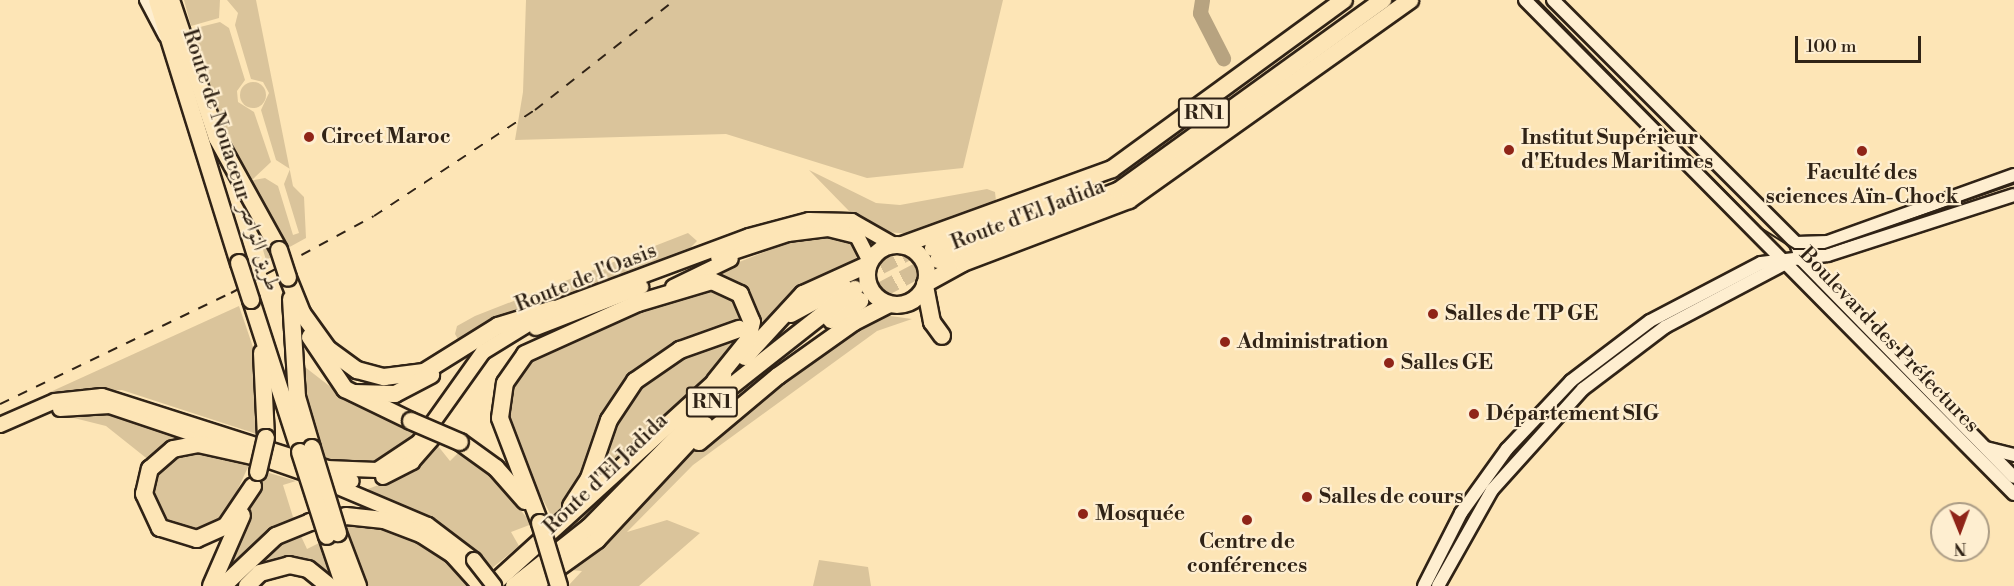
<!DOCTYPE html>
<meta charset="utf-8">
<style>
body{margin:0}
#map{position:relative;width:2014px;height:586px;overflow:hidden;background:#fde5b6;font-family:"Libre Bodoni",Amiri,serif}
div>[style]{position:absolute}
.green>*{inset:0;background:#dac49b}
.round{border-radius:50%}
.river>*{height:15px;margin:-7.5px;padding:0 7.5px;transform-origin:7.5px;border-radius:7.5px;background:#b7a380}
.highway-tunnel>*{height:16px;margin-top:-8px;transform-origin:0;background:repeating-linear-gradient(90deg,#d4be96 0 16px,transparent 0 24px)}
.roads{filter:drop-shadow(2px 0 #302316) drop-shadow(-2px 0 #302316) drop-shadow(0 2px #302316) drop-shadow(0 -2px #302316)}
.secondary>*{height:12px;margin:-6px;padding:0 6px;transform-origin:6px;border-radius:6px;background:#feeed0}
.primary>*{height:14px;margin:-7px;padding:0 7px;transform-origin:7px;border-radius:7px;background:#fde5b6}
.highway>*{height:16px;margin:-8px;padding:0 8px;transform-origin:8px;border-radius:8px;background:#fde5b6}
.highway>.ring{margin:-8px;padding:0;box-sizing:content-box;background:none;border:16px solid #fde5b6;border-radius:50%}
.tram>*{height:1.5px;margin:-0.75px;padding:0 0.75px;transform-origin:0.75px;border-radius:0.75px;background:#302316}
.rail>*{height:2px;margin-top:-1px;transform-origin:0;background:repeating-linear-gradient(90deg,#302316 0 10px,transparent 0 20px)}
.bridges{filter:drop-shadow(2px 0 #302316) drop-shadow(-2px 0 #302316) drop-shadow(0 2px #302316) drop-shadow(0 -2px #302316)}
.primary-bridge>*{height:14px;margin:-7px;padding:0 7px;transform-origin:7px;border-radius:7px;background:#fde5b6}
.highway-bridge>*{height:16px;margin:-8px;padding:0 8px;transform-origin:8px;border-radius:8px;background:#fde5b6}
.dots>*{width:16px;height:16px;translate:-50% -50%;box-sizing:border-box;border:3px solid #feeed0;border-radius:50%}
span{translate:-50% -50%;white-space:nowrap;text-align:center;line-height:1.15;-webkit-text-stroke:4.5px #feeed0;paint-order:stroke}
.shield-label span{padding:2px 4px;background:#feeed0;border:2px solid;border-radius:4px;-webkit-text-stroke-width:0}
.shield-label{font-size:20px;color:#302316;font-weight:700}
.poi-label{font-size:21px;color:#302316;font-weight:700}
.left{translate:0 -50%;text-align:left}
.street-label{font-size:21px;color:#302316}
.north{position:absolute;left:1930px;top:502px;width:60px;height:60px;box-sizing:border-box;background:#feeed0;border:2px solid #ac9d86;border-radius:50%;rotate:179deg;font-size:16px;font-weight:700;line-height:24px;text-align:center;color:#302316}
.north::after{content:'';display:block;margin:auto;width:21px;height:27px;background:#8f2418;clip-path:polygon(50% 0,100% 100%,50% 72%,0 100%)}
.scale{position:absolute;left:1795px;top:36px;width:126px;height:27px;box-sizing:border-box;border:3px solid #302316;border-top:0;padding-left:8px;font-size:18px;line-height:21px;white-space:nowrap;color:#302316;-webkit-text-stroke:4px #feeed0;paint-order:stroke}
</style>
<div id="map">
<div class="green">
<div style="clip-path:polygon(184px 0,220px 0,219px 18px,191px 26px)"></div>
<div style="clip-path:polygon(227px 0,256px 0,293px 186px,304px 197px,306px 238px,266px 260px,243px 182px,265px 178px,278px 186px,293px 235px,299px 233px,284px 184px,290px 169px,276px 160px,261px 110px,269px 93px,263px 82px,251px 79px,235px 25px,238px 13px)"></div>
<div style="clip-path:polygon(526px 0,1003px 0,963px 168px,867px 178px,726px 134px,515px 140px,523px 92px)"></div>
<div style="clip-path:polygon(220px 22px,229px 28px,245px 80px,237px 91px,238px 102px,254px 112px,271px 162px,253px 179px,240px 179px,192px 29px)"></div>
<div class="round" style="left:240px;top:82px;width:26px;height:26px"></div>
<div style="clip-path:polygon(809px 170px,876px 203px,900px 205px,987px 189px,995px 192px,996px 201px,913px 234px,886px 232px,849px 211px)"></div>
<div style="clip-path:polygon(688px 233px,697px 241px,686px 252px,507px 314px,459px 341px,455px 334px,457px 326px,475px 316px)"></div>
<div style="clip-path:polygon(844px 237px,859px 253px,853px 264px,788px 299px,758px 333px,759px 311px,750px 292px,711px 273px,790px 242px)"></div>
<div style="clip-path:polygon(727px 288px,745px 320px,662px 354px,570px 500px,552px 517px,506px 430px,510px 385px,538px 352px,692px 290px)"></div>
<div style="clip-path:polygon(239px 306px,255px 353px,260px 435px,122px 390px,48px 393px)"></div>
<div style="clip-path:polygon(883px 315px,912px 319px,877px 331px,693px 465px,627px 532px,667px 520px,700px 533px,639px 586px,568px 586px,582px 571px,570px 570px,625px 523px,682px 461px,870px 318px)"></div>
<div style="clip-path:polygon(737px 335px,728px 342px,743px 336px,733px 354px,589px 491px,619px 411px,657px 369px)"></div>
<div style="clip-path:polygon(301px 364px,354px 405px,416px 431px,405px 444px,375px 461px,325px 459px,306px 401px)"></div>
<div style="clip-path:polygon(113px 412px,191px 440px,150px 461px,106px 426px,62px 415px)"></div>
<div style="clip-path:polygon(438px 446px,450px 461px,461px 450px,485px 467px,532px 524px,511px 532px,519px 546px,491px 569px,441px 525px,365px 490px,406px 475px)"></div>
<div style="clip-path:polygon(194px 452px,249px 465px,224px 519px,203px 532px,169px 529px,151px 501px,156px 472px,176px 455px)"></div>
<div style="clip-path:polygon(266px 472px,296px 481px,283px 485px,293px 517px,307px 518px,218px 578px)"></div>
<div style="clip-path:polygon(344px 520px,369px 522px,437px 548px,472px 586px,368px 586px)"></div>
<div style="clip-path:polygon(300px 534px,307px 549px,321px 542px,333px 582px,280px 559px,266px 563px,241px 586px,227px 586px,259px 552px)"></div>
<div style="clip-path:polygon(819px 560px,868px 567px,871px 586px,813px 586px)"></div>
</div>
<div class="river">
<div style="left:1202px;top:0;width:13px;rotate:99deg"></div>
<div style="left:1200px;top:13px;width:51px;rotate:62.9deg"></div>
</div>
<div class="highway-tunnel">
<div style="left:859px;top:277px;width:76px;rotate:-26.6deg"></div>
<div style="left:860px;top:301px;width:88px;rotate:-27.7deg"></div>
</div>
<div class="roads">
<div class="secondary">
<div style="left:146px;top:0;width:41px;rotate:62.2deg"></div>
<div style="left:1525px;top:0;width:695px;rotate:45.29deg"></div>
<div style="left:1553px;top:0;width:344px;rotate:45deg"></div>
<div style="left:1796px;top:243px;width:18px;rotate:71deg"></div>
<div style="left:1802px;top:260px;width:303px;rotate:45.7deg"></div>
<div style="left:1796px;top:243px;width:32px;rotate:-2deg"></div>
<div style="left:1828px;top:242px;width:198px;rotate:-19.8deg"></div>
<div style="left:1986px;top:448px;width:29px;rotate:14deg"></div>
<div style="left:1424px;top:586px;width:82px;rotate:-63.1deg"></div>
<div style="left:1461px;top:513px;width:79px;rotate:-54.3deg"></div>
<div style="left:1507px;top:449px;width:93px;rotate:-46.7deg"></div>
<div style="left:1571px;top:381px;width:99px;rotate:-37.2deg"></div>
<div style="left:1650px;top:321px;width:125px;rotate:-27.6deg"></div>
<div style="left:1761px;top:263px;width:67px;rotate:-6.8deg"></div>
<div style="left:1828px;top:255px;width:195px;rotate:-17.9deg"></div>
<div style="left:1438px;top:586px;width:110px;rotate:-60.6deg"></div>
<div style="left:1492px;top:490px;width:136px;rotate:-48deg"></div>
<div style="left:1583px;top:389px;width:103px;rotate:-37.1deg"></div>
<div style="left:1665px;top:327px;width:139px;rotate:-27.9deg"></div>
</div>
<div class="primary">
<div style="left:718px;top:257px;width:74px;rotate:-18.2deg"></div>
<div style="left:788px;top:234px;width:40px;rotate:-7.1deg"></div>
<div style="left:828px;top:229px;width:30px;rotate:14deg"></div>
<div style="left:857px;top:236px;width:29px;rotate:63deg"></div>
<div style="left:673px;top:287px;width:64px;rotate:-25.8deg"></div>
<div style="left:536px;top:328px;width:113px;rotate:-21.3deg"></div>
<div style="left:60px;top:409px;width:50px;rotate:-3.4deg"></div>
<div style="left:110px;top:406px;width:113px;rotate:18.6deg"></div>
<div style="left:0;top:425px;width:60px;rotate:-23.6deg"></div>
<div style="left:55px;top:401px;width:47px;rotate:-6.1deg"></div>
<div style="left:102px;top:396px;width:236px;rotate:17.7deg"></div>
<div style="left:327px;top:468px;width:50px;rotate:2.3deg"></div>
<div style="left:377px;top:470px;width:50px;rotate:-33.7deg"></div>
<div style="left:419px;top:442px;width:110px;rotate:-54.6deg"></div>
<div style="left:483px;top:352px;width:82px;rotate:-31.6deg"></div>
<div style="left:553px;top:309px;width:209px;rotate:-20.4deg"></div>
<div style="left:749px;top:236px;width:62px;rotate:-14.9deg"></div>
<div style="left:809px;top:220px;width:43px;rotate:1.3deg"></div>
<div style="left:852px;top:221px;width:48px;rotate:29.7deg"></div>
<div style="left:252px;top:455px;width:61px;rotate:19deg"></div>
<div style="left:310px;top:475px;width:42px;rotate:8.1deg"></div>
<div style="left:383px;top:477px;width:33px;rotate:-27deg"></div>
<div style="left:412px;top:462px;width:32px;rotate:-49deg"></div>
<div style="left:331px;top:484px;width:105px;rotate:22.9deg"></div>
<div style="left:428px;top:525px;width:58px;rotate:37.3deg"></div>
</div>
<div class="highway">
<div style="left:157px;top:0;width:275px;rotate:72.7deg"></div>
<div style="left:171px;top:0;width:145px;rotate:71.6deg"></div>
<div style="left:217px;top:138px;width:128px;rotate:61deg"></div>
<div style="left:902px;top:245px;width:223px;rotate:-19.9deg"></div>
<div style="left:1112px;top:169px;width:287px;rotate:-36.1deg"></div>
<div class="ring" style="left:867px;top:245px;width:44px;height:44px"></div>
<div style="left:933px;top:248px;width:166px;rotate:-19.7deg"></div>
<div style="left:938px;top:260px;width:193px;rotate:-21deg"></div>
<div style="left:1118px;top:191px;width:327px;rotate:-35.8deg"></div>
<div style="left:288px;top:278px;width:38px;rotate:68deg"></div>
<div style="left:302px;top:313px;width:44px;rotate:54.2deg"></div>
<div style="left:328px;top:349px;width:36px;rotate:36deg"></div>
<div style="left:357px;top:370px;width:28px;rotate:15deg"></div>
<div style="left:384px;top:377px;width:40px;rotate:-7.1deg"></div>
<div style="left:424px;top:372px;width:87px;rotate:-31.9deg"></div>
<div style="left:498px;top:326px;width:58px;rotate:-17.2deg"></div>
<div style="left:925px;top:284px;width:43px;rotate:-28.9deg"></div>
<div style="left:963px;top:263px;width:178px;rotate:-20.8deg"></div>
<div style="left:1129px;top:200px;width:345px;rotate:-35.4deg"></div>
<div style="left:925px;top:286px;width:37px;rotate:79deg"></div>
<div style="left:932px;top:322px;width:17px;rotate:54deg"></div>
<div style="left:291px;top:299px;width:98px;rotate:86.5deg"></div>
<div style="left:297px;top:397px;width:53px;rotate:73.6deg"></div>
<div style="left:251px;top:300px;width:160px;rotate:72.1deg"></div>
<div style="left:791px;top:314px;width:59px;rotate:-28.3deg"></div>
<div style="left:831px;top:320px;width:35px;rotate:-33deg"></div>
<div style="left:310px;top:337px;width:63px;rotate:56.1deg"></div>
<div style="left:345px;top:389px;width:73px;rotate:25.9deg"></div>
<div style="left:262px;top:353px;width:85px;rotate:87.3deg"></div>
<div style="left:745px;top:357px;width:86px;rotate:-47.4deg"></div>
<div style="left:803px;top:294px;width:72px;rotate:-24.4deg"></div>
<div style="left:354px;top:393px;width:41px;rotate:1.4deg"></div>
<div style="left:395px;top:394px;width:41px;rotate:-27.8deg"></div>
<div style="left:460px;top:442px;width:44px;rotate:35.8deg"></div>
<div style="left:496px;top:468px;width:44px;rotate:48.7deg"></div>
<div style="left:699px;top:442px;width:103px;rotate:-39.9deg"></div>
<div style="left:778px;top:376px;width:93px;rotate:-35.4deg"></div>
<div style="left:854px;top:322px;width:39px;rotate:-27deg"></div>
<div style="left:253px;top:486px;width:48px;rotate:124deg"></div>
<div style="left:226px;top:526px;width:32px;rotate:156deg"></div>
<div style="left:197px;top:539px;width:39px;rotate:-163deg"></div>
<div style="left:160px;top:528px;width:38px;rotate:-115deg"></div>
<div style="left:144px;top:494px;width:26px;rotate:-77deg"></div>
<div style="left:150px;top:469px;width:30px;rotate:-41deg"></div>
<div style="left:173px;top:449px;width:25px;rotate:-11deg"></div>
<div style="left:198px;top:444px;width:60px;rotate:12.4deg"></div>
<div style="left:571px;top:506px;width:33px;rotate:-57deg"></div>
<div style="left:589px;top:478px;width:61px;rotate:-71deg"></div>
<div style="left:609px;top:420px;width:47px;rotate:-56.3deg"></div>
<div style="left:635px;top:381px;width:55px;rotate:-34.6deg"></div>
<div style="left:680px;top:350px;width:63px;rotate:-19.6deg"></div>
<div style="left:540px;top:523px;width:112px;rotate:-110.9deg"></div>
<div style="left:500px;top:418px;width:35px;rotate:-82deg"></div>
<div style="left:505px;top:383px;width:35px;rotate:-55deg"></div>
<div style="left:525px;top:354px;width:124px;rotate:-24.3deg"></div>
<div style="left:638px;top:303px;width:77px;rotate:-16.6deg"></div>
<div style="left:712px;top:281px;width:31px;rotate:25deg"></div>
<div style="left:740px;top:294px;width:30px;rotate:67deg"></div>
<div style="left:752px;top:322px;width:18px;rotate:103deg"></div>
<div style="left:748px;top:340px;width:53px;rotate:128.8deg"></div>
<div style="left:338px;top:533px;width:57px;rotate:69.3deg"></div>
<div style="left:327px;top:536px;width:53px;rotate:71.2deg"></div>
<div style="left:211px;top:586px;width:77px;rotate:-66.4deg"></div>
<div style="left:223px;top:586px;width:73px;rotate:-43.3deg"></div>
<div style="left:276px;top:536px;width:37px;rotate:-22deg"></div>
<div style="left:310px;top:522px;width:36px;rotate:-9deg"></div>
<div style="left:346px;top:516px;width:38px;rotate:6deg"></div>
<div style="left:384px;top:520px;width:40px;rotate:21deg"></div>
<div style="left:421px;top:534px;width:37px;rotate:33deg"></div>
<div style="left:452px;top:554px;width:43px;rotate:47.8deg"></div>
<div style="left:247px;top:586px;width:18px;rotate:-45deg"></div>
<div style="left:260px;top:573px;width:30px;rotate:-15deg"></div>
<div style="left:289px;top:565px;width:19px;rotate:12deg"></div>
<div style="left:308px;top:569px;width:27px;rotate:39deg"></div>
<div style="left:491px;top:586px;width:314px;rotate:-42.3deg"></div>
<div style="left:514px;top:586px;width:95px;rotate:-38.2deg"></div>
<div style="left:589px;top:527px;width:180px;rotate:-45.5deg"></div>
<div style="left:715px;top:399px;width:178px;rotate:-38.2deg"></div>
<div style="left:533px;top:586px;width:79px;rotate:-35.7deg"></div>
<div style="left:597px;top:540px;width:158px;rotate:-47deg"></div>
</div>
</div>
<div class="tram">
<div style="left:1538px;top:0;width:319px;rotate:45.6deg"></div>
<div style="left:1761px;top:228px;width:39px;rotate:32deg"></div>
<div style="left:1794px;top:249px;width:31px"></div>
<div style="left:1825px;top:249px;width:200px;rotate:-19deg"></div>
</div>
<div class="rail">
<div style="left:0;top:404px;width:256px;rotate:-25.7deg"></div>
<div style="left:231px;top:293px;width:162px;rotate:-28.3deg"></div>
<div style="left:374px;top:216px;width:193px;rotate:-33.4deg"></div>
<div style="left:535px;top:110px;width:178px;rotate:-38.2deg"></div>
</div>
<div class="bridges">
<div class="primary-bridge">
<div style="left:474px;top:560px;width:33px;rotate:52deg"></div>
</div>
<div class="highway-bridge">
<div style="left:279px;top:250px;width:29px;rotate:72deg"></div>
<div style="left:239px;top:263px;width:39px;rotate:72deg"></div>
<div style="left:411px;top:421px;width:53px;rotate:23.2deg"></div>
<div style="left:312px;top:448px;width:89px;rotate:73deg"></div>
<div style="left:300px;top:452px;width:88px;rotate:72.2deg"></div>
<div style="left:258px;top:472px;width:35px;rotate:-77deg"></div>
<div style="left:540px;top:523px;width:66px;rotate:73.2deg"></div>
</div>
</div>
<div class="dots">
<div style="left:309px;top:137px;background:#8f2418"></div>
<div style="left:1509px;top:150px;background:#8f2418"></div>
<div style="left:1862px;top:151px;background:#8f2418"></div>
<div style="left:1433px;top:314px;background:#8f2418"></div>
<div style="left:1225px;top:342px;background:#8f2418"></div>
<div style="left:1389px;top:363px;background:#8f2418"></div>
<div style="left:1474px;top:414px;background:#8f2418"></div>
<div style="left:1307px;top:497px;background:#8f2418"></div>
<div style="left:1083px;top:514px;background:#8f2418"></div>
<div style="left:1247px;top:520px;background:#8f2418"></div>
</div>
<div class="shield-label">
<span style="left:1204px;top:113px">RN1</span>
<span style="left:712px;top:402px">RN1</span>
</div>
<div class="poi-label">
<span class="left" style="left:321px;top:137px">Circet Maroc</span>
<span class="left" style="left:1521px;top:150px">Institut Supérieur<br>d'Etudes Maritimes</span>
<span style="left:1862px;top:185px">Faculté des<br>sciences Aïn-Chock</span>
<span class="left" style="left:1445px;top:314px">Salles de TP GE</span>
<span class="left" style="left:1237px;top:342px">Administration</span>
<span class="left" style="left:1401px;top:363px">Salles GE</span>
<span class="left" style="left:1486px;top:414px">Département SIG</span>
<span class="left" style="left:1319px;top:497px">Salles de cours</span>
<span class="left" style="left:1095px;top:514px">Mosquée</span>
<span style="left:1247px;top:554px">Centre de<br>conférences</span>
</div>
<div class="street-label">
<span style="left:231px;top:160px;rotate:72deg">Route de Nouaceur طريق النواصر</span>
<span style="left:1028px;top:215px;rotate:-21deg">Route d'El Jadida</span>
<span style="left:586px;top:278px;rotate:-22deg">Route de l'Oasis</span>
<span style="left:1889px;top:340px;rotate:46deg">Boulevard des Préfectures</span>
<span style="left:606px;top:474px;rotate:-44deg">Route d'El Jadida</span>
</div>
<div class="north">N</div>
<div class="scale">100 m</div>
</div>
